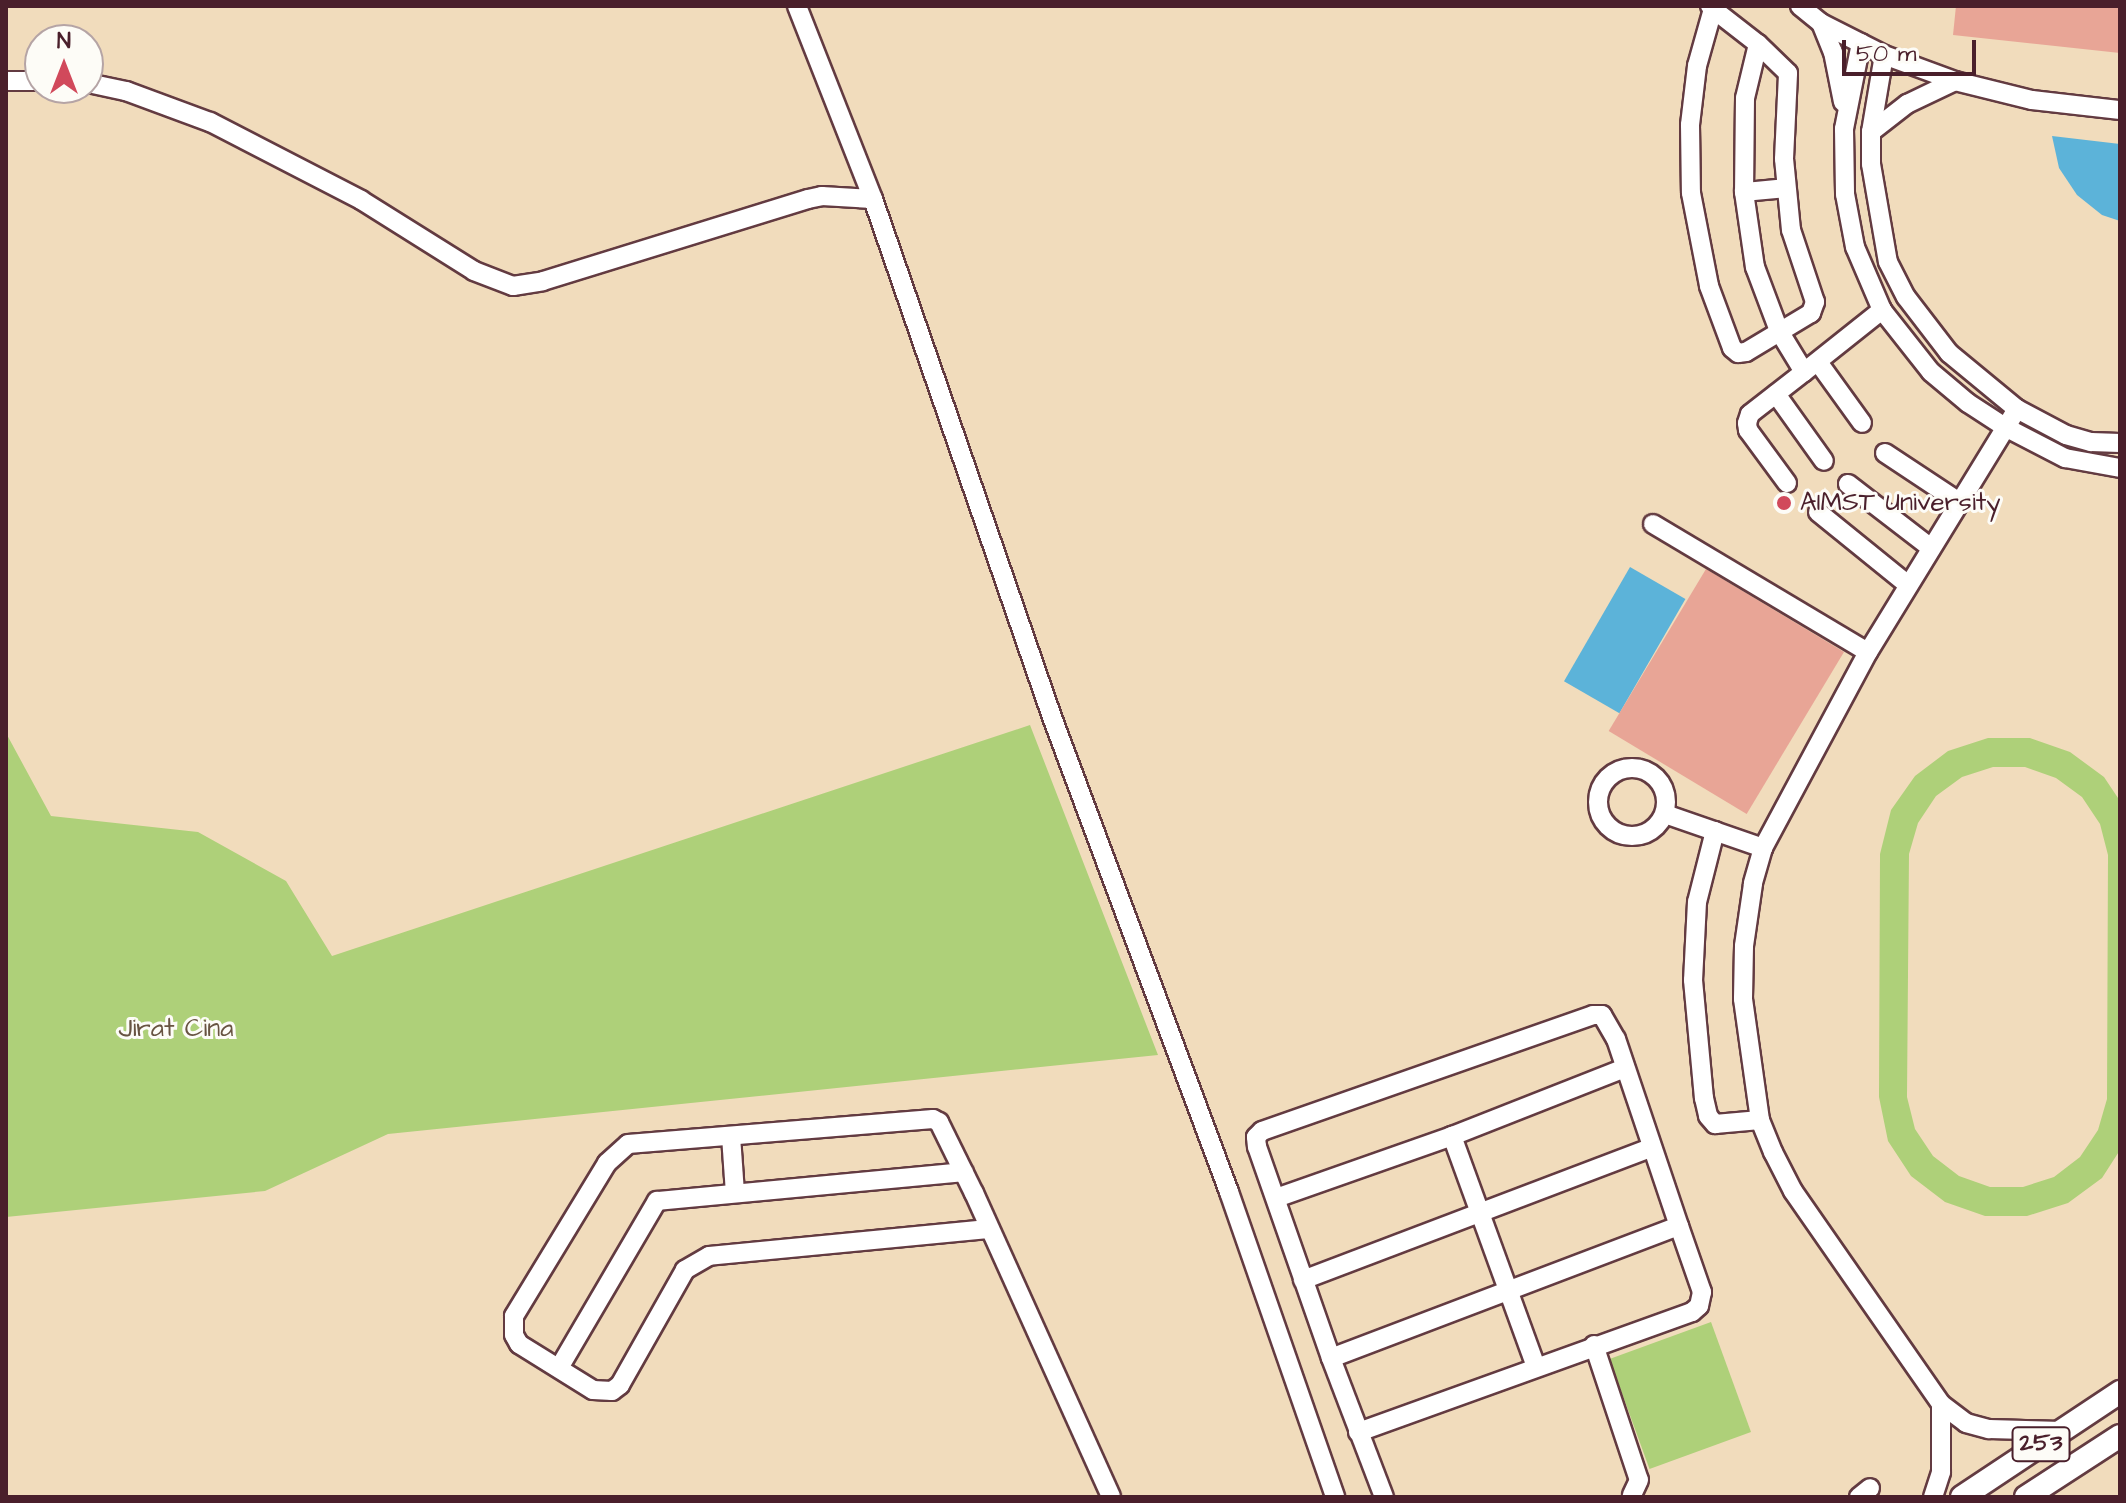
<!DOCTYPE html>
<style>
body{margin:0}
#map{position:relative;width:2126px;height:1503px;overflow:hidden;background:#f1dcbc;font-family:"Architects Daughter",sans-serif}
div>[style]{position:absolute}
.green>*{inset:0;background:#aed079;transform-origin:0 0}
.water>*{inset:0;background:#5cb3d9;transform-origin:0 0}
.building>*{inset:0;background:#e8a596;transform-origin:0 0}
.roads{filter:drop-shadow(2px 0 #633b41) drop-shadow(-2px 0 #633b41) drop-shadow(0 2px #633b41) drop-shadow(0 -2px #633b41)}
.minor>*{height:18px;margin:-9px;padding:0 9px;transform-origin:9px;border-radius:9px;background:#fff}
.minor>.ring{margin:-9px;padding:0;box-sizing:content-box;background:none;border:18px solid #fff;border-radius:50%}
.major>*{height:22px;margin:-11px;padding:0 11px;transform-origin:11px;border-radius:11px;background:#fff}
.dots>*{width:22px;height:22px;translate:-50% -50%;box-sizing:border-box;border:4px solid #fdfcf7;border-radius:50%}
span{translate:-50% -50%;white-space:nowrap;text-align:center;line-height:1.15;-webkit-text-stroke:6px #fdfcf7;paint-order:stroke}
.shield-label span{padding:2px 6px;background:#fdfcf7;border:2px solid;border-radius:6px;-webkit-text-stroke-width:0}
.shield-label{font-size:24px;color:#4a1f2b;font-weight:700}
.poi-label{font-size:26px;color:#4a1f2b}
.left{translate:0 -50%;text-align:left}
.park-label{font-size:26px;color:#685442}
.frame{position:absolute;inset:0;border:8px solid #4a1f2b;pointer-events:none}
.north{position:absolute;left:24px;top:24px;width:80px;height:80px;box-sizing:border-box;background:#fdfcf7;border:2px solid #b5a4a5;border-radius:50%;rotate:0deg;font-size:22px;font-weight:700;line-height:32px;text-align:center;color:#4a1f2b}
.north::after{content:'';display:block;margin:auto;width:28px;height:36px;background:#d1495b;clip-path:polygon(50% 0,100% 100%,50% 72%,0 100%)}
.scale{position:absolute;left:1842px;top:40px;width:134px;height:36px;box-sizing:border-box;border:4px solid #4a1f2b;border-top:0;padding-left:10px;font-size:24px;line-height:28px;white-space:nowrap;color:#4a1f2b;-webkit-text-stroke:6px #fdfcf7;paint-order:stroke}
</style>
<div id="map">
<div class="green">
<div style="clip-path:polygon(1030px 725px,1158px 1055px,388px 1134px,265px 1191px,6px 1217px,6px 733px,51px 816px,198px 832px,286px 881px,332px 956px)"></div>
<div style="clip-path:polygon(evenodd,1988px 738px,2030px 738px,2070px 752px,2104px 777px,2120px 801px,2120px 1150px,2102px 1178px,2068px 1203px,2027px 1216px,1985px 1216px,1945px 1202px,1911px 1176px,1888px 1141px,1879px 1097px,1880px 854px,1891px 810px,1915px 776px,1948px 751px,1988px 738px,1993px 767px,2025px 767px,2056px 778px,2082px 797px,2100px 824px,2108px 855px,2107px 1099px,2098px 1130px,2080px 1157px,2054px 1177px,2023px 1187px,1990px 1187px,1959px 1176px,1933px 1156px,1915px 1129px,1907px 1097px,1909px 854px,1918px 823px,1936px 796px,1962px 777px,1993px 767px)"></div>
<div style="left:1711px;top:1322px;width:117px;height:108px;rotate:70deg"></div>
</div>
<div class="water">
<div style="clip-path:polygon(2052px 136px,2120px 144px,2120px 221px,2102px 215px,2077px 195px,2059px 168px)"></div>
<div style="left:1630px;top:567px;width:64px;height:132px;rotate:30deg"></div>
</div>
<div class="building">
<div style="clip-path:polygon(1956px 6px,2120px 6px,2120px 53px,1953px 35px)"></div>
<div style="left:1706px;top:569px;width:161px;height:189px;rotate:31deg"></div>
</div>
<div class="roads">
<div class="minor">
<div style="left:797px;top:6px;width:207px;rotate:68.5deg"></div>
<div style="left:873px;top:199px;width:548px;rotate:70.94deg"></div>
<div style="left:1052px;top:717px;width:507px;rotate:69.56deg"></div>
<div style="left:1229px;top:1192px;width:323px;rotate:70.8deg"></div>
<div style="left:1710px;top:6px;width:4px;rotate:45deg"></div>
<div style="left:1713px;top:9px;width:59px;rotate:105.7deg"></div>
<div style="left:1697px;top:66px;width:59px;rotate:96.8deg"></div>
<div style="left:1690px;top:125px;width:68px;rotate:89.2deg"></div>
<div style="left:1691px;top:193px;width:95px;rotate:79deg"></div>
<div style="left:1709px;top:286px;width:66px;rotate:69.6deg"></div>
<div style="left:1732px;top:348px;width:8px;rotate:40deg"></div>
<div style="left:1738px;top:353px;width:8px;rotate:-7deg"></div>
<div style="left:1746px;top:352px;width:76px;rotate:-31deg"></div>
<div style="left:1811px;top:313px;width:12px;rotate:-70deg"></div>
<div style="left:1815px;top:302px;width:76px;rotate:-108.4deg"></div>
<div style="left:1791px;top:230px;width:71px;rotate:-95.6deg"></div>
<div style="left:1784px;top:159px;width:86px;rotate:-87.3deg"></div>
<div style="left:1788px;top:73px;width:42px;rotate:-136deg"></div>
<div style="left:1800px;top:6px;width:27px;rotate:39deg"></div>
<div style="left:1821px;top:23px;width:71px;rotate:26.9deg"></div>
<div style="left:1884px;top:55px;width:76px;rotate:20.1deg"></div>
<div style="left:1955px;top:81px;width:79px;rotate:13.9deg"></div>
<div style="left:2032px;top:100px;width:89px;rotate:6.5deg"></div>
<div style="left:1713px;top:9px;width:57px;rotate:37.9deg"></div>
<div style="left:1758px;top:44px;width:56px;rotate:103.5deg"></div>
<div style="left:1745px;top:98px;width:94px;rotate:90.6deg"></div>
<div style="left:1744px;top:192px;width:76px;rotate:81.7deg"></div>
<div style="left:1755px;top:267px;width:68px;rotate:69.4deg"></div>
<div style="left:1779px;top:331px;width:48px;rotate:58.6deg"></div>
<div style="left:1804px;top:372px;width:100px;rotate:-38.5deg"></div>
<div style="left:1821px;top:23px;width:31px;rotate:68deg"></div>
<div style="left:1833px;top:52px;width:51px;rotate:78.7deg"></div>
<div style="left:1861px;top:43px;width:88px;rotate:101.2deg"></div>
<div style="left:1844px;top:129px;width:65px;rotate:89.1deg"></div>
<div style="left:1845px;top:194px;width:54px;rotate:79.3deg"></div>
<div style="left:1855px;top:247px;width:69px;rotate:66.8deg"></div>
<div style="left:1882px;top:310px;width:79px;rotate:51.7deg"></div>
<div style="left:1931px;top:372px;width:48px;rotate:40deg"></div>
<div style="left:1968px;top:403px;width:44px;rotate:33deg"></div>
<div style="left:2005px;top:427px;width:68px;rotate:27.3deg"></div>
<div style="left:2065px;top:458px;width:56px;rotate:10.3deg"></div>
<div style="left:1884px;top:55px;width:78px;rotate:99.6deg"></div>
<div style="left:1871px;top:132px;width:32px;rotate:90deg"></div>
<div style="left:1871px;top:164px;width:99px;rotate:80.2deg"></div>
<div style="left:1888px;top:262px;width:39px;rotate:63deg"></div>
<div style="left:1906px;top:297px;width:71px;rotate:52.5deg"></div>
<div style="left:1949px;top:353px;width:88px;rotate:39.5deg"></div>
<div style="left:2017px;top:409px;width:55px;rotate:28deg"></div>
<div style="left:2066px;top:435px;width:26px;rotate:16deg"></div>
<div style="left:2091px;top:442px;width:29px;rotate:2deg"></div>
<div style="left:6px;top:81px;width:34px"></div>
<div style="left:88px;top:83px;width:39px;rotate:12deg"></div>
<div style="left:126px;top:91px;width:90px;rotate:20.3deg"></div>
<div style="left:210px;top:122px;width:170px;rotate:27.3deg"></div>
<div style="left:361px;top:200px;width:133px;rotate:32.1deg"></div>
<div style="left:474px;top:271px;width:42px;rotate:21deg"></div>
<div style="left:513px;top:286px;width:30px;rotate:-9deg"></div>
<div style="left:543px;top:281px;width:277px;rotate:-17.2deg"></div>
<div style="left:808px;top:199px;width:14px;rotate:-12deg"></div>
<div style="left:822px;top:196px;width:51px;rotate:3.4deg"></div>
<div style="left:1871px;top:132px;width:46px;rotate:-37.9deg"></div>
<div style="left:1907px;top:104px;width:53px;rotate:-25.6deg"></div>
<div style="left:1744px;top:192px;width:42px;rotate:-5.4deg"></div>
<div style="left:1818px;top:362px;width:75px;rotate:54.2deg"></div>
<div style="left:1776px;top:394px;width:82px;rotate:54.4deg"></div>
<div style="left:2017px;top:409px;width:285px;rotate:121.5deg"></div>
<div style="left:1868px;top:652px;width:222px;rotate:118.2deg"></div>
<div style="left:1763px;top:848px;width:37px;rotate:106deg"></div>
<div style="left:1753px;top:884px;width:63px;rotate:98.3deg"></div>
<div style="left:1744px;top:946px;width:53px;rotate:91.1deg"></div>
<div style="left:1743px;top:999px;width:122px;rotate:82deg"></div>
<div style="left:1760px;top:1120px;width:35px;rotate:68deg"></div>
<div style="left:1773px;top:1152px;width:44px;rotate:62.9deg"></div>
<div style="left:1793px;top:1191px;width:259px;rotate:55.2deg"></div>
<div style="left:1941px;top:1404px;width:31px;rotate:37deg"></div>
<div style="left:1966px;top:1423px;width:24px;rotate:15deg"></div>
<div style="left:1989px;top:1429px;width:73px;rotate:1.6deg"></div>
<div style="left:1885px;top:453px;width:89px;rotate:33.5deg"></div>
<div style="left:1787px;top:483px;width:66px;rotate:-126.3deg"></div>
<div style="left:1748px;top:430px;width:7px;rotate:-98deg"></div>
<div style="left:1747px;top:423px;width:9px;rotate:-72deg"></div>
<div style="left:1750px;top:414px;width:68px;rotate:-37.9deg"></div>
<div style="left:1848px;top:484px;width:105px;rotate:37.6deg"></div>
<div style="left:1818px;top:512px;width:116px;rotate:39deg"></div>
<div style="left:1653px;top:524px;width:250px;rotate:30.8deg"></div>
<div class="ring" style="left:1598px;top:768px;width:50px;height:50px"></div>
<div style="left:1665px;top:814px;width:104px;rotate:19.1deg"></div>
<div style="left:1715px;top:831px;width:73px;rotate:104.2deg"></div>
<div style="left:1697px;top:902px;width:78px;rotate:92.9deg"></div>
<div style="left:1693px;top:980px;width:119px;rotate:84.7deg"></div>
<div style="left:1704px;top:1098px;width:18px;rotate:77deg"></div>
<div style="left:1708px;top:1116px;width:11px;rotate:49deg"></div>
<div style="left:1715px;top:1124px;width:45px;rotate:-5.1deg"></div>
<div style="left:731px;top:1136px;width:57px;rotate:86deg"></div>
<div style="left:1452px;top:1136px;width:246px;rotate:70deg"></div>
<div style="left:1276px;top:1198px;width:187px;rotate:-19.4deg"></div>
<div style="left:1452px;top:1136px;width:186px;rotate:-21.5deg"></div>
<div style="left:988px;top:1229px;width:280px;rotate:174.5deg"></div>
<div style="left:709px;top:1256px;width:28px;rotate:150deg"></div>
<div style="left:685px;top:1270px;width:132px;rotate:119.5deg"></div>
<div style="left:620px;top:1385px;width:10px;rotate:143deg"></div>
<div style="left:612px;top:1391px;width:19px;rotate:-177deg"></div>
<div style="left:593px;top:1390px;width:87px;rotate:-148.1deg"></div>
<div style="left:519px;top:1344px;width:10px;rotate:-119deg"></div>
<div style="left:514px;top:1335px;width:19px;rotate:-90deg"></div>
<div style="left:514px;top:1316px;width:179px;rotate:-58.7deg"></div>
<div style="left:607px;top:1163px;width:28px;rotate:-42deg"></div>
<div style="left:628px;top:1144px;width:306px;rotate:-4.7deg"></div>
<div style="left:933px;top:1119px;width:7px;rotate:27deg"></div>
<div style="left:939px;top:1122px;width:79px;rotate:63.8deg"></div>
<div style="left:974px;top:1193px;width:333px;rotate:65.7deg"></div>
<div style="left:1303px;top:1280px;width:372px;rotate:-20.8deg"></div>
<div style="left:1594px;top:1345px;width:142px;rotate:71.6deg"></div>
<div style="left:1639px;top:1480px;width:17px;rotate:115deg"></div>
<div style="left:1331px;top:1358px;width:372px;rotate:-20.8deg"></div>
<div style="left:1679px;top:1226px;width:70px;rotate:70.8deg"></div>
<div style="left:1702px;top:1292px;width:14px;rotate:102deg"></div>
<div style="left:1699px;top:1306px;width:9px;rotate:139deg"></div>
<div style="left:1692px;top:1312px;width:355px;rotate:160.2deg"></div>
<div style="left:559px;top:1368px;width:194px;rotate:-59.6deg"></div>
<div style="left:657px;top:1201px;width:308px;rotate:-5.4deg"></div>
<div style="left:1384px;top:1497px;width:149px;rotate:-110.9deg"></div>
<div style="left:1331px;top:1358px;width:224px;rotate:-109.3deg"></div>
<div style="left:1257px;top:1147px;width:10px;rotate:-96deg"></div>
<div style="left:1256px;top:1137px;width:8px;rotate:-45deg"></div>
<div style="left:1262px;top:1131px;width:351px;rotate:-19.3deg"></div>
<div style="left:1593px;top:1015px;width:9px"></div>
<div style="left:1602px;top:1015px;width:28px;rotate:60deg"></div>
<div style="left:1616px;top:1039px;width:197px;rotate:71.4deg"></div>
<div style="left:1859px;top:1497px;width:14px;rotate:-39deg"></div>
<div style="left:1933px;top:1497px;width:26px;rotate:-72deg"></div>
<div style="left:1941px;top:1472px;width:68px;rotate:-90deg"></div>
</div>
<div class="major">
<div style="left:1962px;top:1497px;width:190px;rotate:-33.6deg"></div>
<div style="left:2026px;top:1497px;width:112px;rotate:-33deg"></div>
</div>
</div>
<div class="dots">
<div style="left:1784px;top:503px;background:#d1495b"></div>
</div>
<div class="shield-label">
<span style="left:2041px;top:1444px">253</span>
</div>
<div class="poi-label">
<span class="left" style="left:1800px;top:503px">AIMST University</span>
</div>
<div class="park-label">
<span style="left:176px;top:1029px">Jirat Cina</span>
</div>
<div class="frame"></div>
<div class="north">N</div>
<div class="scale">50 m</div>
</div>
